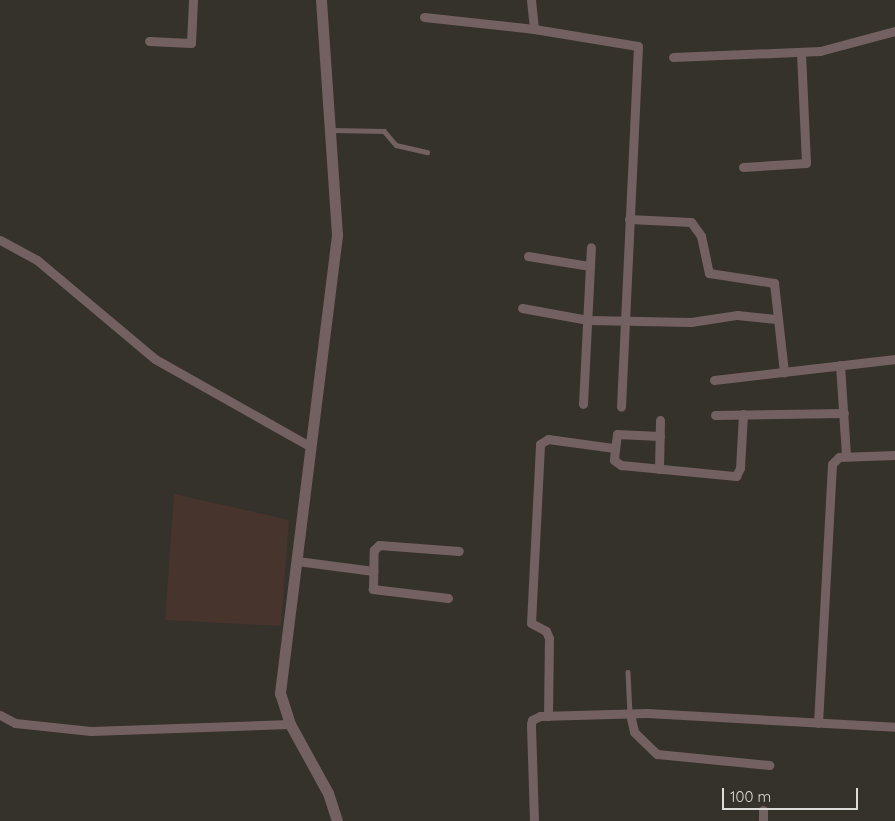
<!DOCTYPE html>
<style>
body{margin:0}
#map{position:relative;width:895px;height:821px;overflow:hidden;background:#35312b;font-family:Quicksand,sans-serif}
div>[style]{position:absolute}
.commercial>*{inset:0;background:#47352d}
.service>*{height:4.5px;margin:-2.25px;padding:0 2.25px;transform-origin:2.25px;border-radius:2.25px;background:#736060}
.minor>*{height:9px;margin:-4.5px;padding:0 4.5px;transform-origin:4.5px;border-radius:4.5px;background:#736060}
.tertiary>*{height:11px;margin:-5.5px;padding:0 5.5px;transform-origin:5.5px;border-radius:5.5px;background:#736060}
span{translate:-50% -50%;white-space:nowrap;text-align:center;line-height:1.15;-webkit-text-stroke:5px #35312b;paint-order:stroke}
.scale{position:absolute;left:722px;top:788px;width:136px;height:22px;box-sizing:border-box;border:2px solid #dedcd8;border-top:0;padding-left:6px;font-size:15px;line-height:18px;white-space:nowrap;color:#dedcd8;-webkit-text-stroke:4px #35312b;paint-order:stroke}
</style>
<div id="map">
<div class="commercial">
<div style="clip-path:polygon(174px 494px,289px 520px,281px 626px,165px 620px)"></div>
</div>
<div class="service">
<div style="left:331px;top:130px;width:53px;rotate:1.1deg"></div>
<div style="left:384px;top:131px;width:18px;rotate:49deg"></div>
<div style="left:396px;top:145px;width:32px;rotate:13deg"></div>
<div style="left:628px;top:672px;width:42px;rotate:87.3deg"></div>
</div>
<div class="minor">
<div style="left:531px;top:0;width:29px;rotate:84deg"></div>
<div style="left:424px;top:17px;width:111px;rotate:6.2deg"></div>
<div style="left:534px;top:29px;width:105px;rotate:9.3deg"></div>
<div style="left:638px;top:46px;width:361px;rotate:92.7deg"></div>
<div style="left:149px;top:41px;width:42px;rotate:2.7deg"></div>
<div style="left:191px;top:43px;width:43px;rotate:-87.3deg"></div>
<div style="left:673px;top:57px;width:147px;rotate:-2.3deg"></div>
<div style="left:820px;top:51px;width:78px;rotate:-14.9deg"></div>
<div style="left:743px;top:167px;width:63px;rotate:-3.6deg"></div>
<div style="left:806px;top:163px;width:110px;rotate:-92.6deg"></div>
<div style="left:629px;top:219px;width:62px;rotate:2.8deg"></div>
<div style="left:691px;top:222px;width:17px;rotate:54deg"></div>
<div style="left:701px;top:236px;width:38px;rotate:78deg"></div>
<div style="left:709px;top:273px;width:66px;rotate:8.7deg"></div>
<div style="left:774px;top:283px;width:90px;rotate:83.6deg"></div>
<div style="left:0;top:240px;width:42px;rotate:28.4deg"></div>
<div style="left:37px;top:260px;width:154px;rotate:40deg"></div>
<div style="left:155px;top:359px;width:179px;rotate:29.4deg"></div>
<div style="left:528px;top:256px;width:63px;rotate:9.2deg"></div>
<div style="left:522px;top:308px;width:67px;rotate:10.3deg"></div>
<div style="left:588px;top:320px;width:103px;rotate:1.1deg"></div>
<div style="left:691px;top:322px;width:47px;rotate:-8.7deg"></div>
<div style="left:737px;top:315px;width:39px;rotate:6deg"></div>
<div style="left:840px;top:365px;width:91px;rotate:86.2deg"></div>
<div style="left:714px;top:380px;width:182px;rotate:-6.6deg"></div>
<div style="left:583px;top:404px;width:157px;rotate:-87.1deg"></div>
<div style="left:715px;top:415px;width:129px;rotate:-0.9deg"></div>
<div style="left:660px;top:436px;width:43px;rotate:-177.3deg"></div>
<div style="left:617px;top:434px;width:26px;rotate:97deg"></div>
<div style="left:614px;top:460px;width:9px;rotate:36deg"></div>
<div style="left:621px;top:465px;width:116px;rotate:5.5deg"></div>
<div style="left:736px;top:476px;width:9px;rotate:-63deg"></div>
<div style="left:740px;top:468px;width:54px;rotate:-86.8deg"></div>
<div style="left:659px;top:469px;width:49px;rotate:-88.8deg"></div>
<div style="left:297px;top:561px;width:77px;rotate:7.5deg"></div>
<div style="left:448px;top:598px;width:76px;rotate:-173.2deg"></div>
<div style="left:373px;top:589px;width:39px;rotate:-89deg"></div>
<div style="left:374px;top:550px;width:7px;rotate:-45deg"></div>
<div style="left:379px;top:545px;width:80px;rotate:4.3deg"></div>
<div style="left:630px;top:714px;width:18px;rotate:77deg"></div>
<div style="left:634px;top:732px;width:32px;rotate:44deg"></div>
<div style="left:657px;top:754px;width:113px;rotate:5.6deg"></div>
<div style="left:0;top:715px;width:17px;rotate:28deg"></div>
<div style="left:15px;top:723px;width:76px;rotate:6deg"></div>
<div style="left:91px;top:731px;width:199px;rotate:-2deg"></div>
<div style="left:548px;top:716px;width:78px;rotate:-89.3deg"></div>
<div style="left:549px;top:638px;width:8px;rotate:-113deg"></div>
<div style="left:546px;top:631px;width:17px;rotate:-152deg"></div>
<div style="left:531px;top:623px;width:179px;rotate:-87.1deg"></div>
<div style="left:540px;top:444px;width:9px;rotate:-32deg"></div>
<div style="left:548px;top:439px;width:67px;rotate:7.8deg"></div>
<div style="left:818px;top:723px;width:259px;rotate:-86.9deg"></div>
<div style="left:832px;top:464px;width:10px;rotate:-45deg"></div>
<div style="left:839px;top:457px;width:56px;rotate:-2deg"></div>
<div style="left:763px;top:810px;width:11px;rotate:90deg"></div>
<div style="left:534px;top:821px;width:97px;rotate:-91.8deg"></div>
<div style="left:531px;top:724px;width:4px;rotate:-76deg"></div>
<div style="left:532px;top:720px;width:9px;rotate:-27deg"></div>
<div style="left:540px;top:716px;width:107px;rotate:-1.6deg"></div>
<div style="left:647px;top:713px;width:248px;rotate:3.2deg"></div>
</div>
<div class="tertiary">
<div style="left:321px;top:0;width:236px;rotate:86.1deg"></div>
<div style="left:337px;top:235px;width:462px;rotate:97.1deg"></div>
<div style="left:280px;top:693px;width:33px;rotate:72deg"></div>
<div style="left:290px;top:724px;width:79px;rotate:61.2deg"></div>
<div style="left:328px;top:793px;width:29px;rotate:72deg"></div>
</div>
<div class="scale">100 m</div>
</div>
